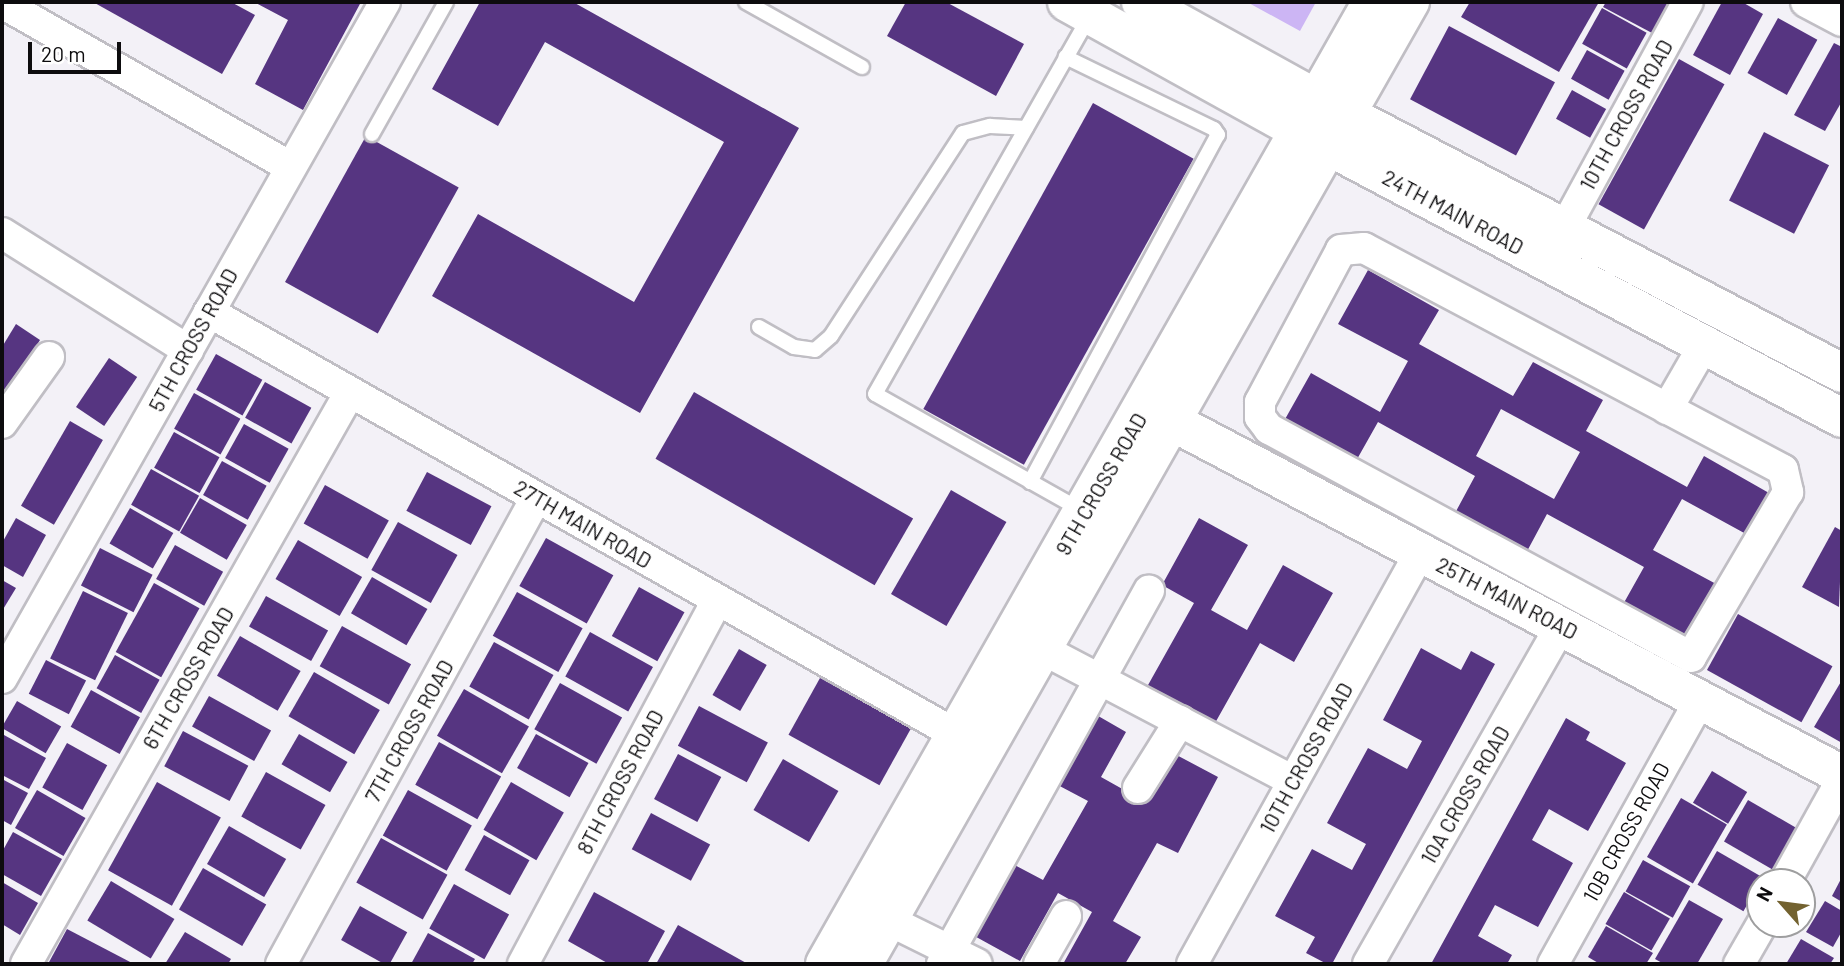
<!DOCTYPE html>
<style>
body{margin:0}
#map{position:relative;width:1844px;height:966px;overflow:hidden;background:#f3f1f7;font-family:Barlow,sans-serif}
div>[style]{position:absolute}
.green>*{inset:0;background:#ccb5f4}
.building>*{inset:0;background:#563581;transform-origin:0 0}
.roads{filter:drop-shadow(2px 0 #c0bec4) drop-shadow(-2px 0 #c0bec4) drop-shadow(0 2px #c0bec4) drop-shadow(0 -2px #c0bec4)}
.lane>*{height:14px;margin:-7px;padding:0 7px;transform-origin:7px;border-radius:7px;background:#fff}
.street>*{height:30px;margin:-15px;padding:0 15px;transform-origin:15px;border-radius:15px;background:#fff}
.secondary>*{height:38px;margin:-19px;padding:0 19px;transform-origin:19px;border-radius:19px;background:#fff}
span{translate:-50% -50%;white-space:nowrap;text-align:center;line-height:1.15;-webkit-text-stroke:7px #fff;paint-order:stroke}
.street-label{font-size:21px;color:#0d0c0e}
.frame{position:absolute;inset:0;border:4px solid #0d0c0e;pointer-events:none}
.north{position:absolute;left:1746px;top:868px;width:70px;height:70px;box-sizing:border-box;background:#fff;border:2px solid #9e9e9f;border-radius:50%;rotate:298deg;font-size:19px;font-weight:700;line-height:28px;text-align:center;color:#0d0c0e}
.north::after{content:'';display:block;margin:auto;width:24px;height:32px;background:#736230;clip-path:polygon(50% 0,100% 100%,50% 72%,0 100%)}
.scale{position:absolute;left:28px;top:42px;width:93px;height:32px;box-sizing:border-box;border:4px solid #0d0c0e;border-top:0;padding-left:9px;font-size:21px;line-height:24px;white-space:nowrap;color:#0d0c0e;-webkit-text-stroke:5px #fff;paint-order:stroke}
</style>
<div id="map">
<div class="green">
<div style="clip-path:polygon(1247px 2px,1316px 2px,1300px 31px)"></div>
</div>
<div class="building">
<div style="clip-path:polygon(93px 2px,231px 2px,255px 15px,222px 74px)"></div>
<div style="clip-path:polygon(254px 2px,361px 2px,303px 110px,255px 84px,288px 20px)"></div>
<div style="clip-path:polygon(480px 2px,573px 2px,799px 128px,640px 413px,432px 296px,478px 214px,634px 302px,724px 142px,545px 42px,498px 126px,432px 89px)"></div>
<div style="clip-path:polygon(906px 2px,946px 2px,1024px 44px,996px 96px,887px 36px)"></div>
<div style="clip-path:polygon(1470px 2px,1599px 2px,1559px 72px,1461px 17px)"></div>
<div style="clip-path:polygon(1606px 2px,1670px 2px,1652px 33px,1603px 7px)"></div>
<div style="clip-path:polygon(1722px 2px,1742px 2px,1763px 14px,1730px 75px,1693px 55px)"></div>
<div style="left:1602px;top:8px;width:51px;height:41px;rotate:29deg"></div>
<div style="left:1778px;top:18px;width:45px;height:63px;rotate:29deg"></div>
<div style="left:1449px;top:26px;width:120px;height:83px;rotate:28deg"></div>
<div style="clip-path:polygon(1834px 43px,1842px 47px,1842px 101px,1825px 131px,1794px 115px)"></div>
<div style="left:1587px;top:50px;width:43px;height:33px;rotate:29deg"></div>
<div style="left:1679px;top:59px;width:52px;height:166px;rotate:29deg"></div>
<div style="left:1572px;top:90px;width:39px;height:33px;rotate:29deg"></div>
<div style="left:1093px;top:103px;width:115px;height:350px;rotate:29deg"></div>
<div style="left:1764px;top:132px;width:73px;height:77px;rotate:27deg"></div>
<div style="left:366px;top:136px;width:106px;height:167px;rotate:29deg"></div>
<div style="clip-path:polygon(evenodd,1368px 270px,1439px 310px,1419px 344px,1513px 396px,1533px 362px,1603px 400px,1586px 431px,1687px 487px,1704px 456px,1769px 493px,1746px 534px,1682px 499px,1653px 550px,1718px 585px,1686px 644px,1621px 608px,1644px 567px,1547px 514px,1525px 555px,1454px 515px,1475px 476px,1378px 422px,1356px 461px,1284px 421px,1311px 373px,1380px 412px,1408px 361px,1338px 324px,1368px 270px,1501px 409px,1580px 452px,1554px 499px,1476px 456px,1501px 409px)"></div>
<div style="clip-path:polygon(16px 324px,40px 340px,2px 400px,2px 347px)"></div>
<div style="left:216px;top:354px;width:53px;height:41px;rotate:29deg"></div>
<div style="left:109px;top:358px;width:34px;height:59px;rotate:34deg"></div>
<div style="left:265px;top:382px;width:53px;height:41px;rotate:29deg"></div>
<div style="left:694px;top:392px;width:253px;height:77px;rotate:30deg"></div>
<div style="left:194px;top:393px;width:53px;height:41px;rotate:29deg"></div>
<div style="left:70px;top:421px;width:38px;height:98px;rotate:30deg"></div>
<div style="left:244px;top:424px;width:51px;height:39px;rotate:29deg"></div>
<div style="left:174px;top:432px;width:52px;height:41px;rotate:29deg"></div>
<div style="left:222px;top:461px;width:51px;height:39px;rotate:29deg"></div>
<div style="left:151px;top:469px;width:55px;height:41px;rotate:29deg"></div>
<div style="left:427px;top:472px;width:73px;height:44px;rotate:28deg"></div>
<div style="left:325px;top:485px;width:73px;height:44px;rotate:29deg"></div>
<div style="left:951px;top:490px;width:64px;height:120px;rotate:30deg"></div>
<div style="left:200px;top:498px;width:54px;height:40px;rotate:30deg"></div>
<div style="left:130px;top:508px;width:50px;height:41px;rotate:30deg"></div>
<div style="clip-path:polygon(16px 518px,46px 535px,23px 577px,2px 565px,2px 543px)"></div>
<div style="clip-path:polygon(1199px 518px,1248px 545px,1211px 610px,1247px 630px,1283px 565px,1333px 593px,1294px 662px,1260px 643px,1210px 732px,1143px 694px,1194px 603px,1162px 585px)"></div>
<div style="left:398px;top:522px;width:68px;height:55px;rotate:29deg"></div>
<div style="clip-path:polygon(1835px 527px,1842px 531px,1839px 607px,1802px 587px)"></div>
<div style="left:546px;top:538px;width:77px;height:55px;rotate:29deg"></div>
<div style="left:298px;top:540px;width:74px;height:45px;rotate:30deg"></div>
<div style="left:175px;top:545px;width:55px;height:39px;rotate:29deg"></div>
<div style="left:100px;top:548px;width:59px;height:42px;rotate:27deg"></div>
<div style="left:372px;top:577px;width:64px;height:42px;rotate:30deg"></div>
<div style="clip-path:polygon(2px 580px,16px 588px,2px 611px)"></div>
<div style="left:154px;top:583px;width:52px;height:79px;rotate:29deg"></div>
<div style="left:639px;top:587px;width:52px;height:56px;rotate:29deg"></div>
<div style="left:83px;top:591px;width:50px;height:75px;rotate:26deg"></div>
<div style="left:517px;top:592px;width:75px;height:50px;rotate:29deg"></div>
<div style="left:266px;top:596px;width:71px;height:35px;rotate:29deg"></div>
<div style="left:1738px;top:614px;width:108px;height:64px;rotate:29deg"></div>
<div style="left:342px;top:626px;width:79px;height:46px;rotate:29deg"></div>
<div style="left:590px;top:632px;width:72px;height:51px;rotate:29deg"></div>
<div style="left:240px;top:636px;width:70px;height:46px;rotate:30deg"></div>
<div style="left:494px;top:642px;width:68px;height:51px;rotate:29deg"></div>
<div style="clip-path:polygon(1421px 648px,1461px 670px,1471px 651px,1495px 664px,1332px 964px,1327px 964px,1306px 953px,1315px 937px,1275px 916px,1312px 849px,1352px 870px,1366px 844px,1327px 823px,1368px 748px,1407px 769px,1422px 741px,1383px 720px)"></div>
<div style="left:739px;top:649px;width:32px;height:53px;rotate:30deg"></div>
<div style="left:115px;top:655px;width:51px;height:38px;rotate:29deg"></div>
<div style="left:46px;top:660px;width:45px;height:38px;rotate:27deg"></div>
<div style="left:314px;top:672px;width:76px;height:51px;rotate:30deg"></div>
<div style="left:820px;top:678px;width:104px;height:65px;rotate:29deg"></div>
<div style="clip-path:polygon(1842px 680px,1842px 743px,1814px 727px)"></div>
<div style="left:560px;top:683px;width:71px;height:53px;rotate:29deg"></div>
<div style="left:464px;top:689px;width:75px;height:54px;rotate:30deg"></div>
<div style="left:91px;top:690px;width:56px;height:42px;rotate:29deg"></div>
<div style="left:209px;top:696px;width:71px;height:35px;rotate:29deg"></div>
<div style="left:17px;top:701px;width:51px;height:31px;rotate:30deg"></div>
<div style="left:699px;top:706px;width:78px;height:45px;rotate:28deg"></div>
<div style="clip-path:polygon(1093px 713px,1126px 732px,1101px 777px,1142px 800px,1169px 751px,1218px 777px,1178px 853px,1157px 843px,1113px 921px,1141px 937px,1125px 964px,1063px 964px,1092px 912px,1058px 893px,1020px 961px,969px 933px,1009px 862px,1043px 880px,1088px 801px,1054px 783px)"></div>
<div style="clip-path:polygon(1566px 718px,1590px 732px,1586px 740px,1626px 763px,1588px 831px,1549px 809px,1532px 840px,1573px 863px,1538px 927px,1495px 905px,1478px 936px,1512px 955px,1507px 964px,1431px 964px)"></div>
<div style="left:183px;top:731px;width:74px;height:40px;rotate:28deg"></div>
<div style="left:299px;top:734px;width:56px;height:35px;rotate:30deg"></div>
<div style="left:536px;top:734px;width:60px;height:39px;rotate:29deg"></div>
<div style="clip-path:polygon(4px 735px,46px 758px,29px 789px,2px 775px)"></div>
<div style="left:439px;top:742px;width:71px;height:49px;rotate:29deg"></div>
<div style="left:67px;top:743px;width:46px;height:51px;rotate:29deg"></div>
<div style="left:678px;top:754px;width:49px;height:51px;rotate:28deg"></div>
<div style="left:783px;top:759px;width:64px;height:59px;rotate:30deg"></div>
<div style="left:1712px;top:771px;width:41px;height:37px;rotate:31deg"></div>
<div style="left:266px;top:772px;width:68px;height:51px;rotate:29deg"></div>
<div style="clip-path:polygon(2px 779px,28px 793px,11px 825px,2px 820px)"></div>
<div style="left:157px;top:782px;width:73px;height:101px;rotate:29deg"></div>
<div style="left:511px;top:782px;width:61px;height:55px;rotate:30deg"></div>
<div style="left:37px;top:790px;width:56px;height:44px;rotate:30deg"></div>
<div style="left:408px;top:790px;width:73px;height:52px;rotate:29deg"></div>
<div style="left:1681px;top:798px;width:53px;height:68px;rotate:30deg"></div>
<div style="left:1748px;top:800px;width:56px;height:48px;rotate:30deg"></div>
<div style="left:651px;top:813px;width:67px;height:41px;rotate:28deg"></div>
<div style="left:229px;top:826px;width:66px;height:44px;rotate:30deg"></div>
<div style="clip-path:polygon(13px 832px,62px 859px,41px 896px,2px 874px,2px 852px)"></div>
<div style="left:484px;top:835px;width:52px;height:40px;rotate:29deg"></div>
<div style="left:381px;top:838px;width:76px;height:51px;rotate:29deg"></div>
<div style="left:1717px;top:851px;width:53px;height:39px;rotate:30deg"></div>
<div style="left:1643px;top:860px;width:54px;height:36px;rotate:29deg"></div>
<div style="left:203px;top:868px;width:73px;height:48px;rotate:30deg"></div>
<div style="clip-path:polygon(1842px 877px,1842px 902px,1832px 896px)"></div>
<div style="left:111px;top:881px;width:74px;height:46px;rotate:31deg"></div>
<div style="clip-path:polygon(2px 882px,38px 903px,20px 935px,2px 924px)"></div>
<div style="left:454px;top:884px;width:63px;height:51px;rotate:29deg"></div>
<div style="clip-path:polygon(594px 892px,665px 931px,647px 964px,609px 964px,568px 941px)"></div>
<div style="left:1624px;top:892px;width:53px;height:37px;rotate:30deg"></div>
<div style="clip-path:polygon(1689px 900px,1723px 919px,1697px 964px,1664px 964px,1655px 959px)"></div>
<div style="clip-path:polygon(1825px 901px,1842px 911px,1842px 931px,1833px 947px,1806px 932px)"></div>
<div style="left:360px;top:906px;width:54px;height:39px;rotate:29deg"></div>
<div style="clip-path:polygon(678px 925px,748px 964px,656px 964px)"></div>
<div style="clip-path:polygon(1606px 926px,1653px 953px,1646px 964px,1600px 964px,1588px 957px)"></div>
<div style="clip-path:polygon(67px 929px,134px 964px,48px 964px)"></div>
<div style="clip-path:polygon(185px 932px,231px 959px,228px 964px,165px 964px)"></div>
<div style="clip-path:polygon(428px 933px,475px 959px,472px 964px,411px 964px)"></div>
<div style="clip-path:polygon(1801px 939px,1834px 958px,1830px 964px,1786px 964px)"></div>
</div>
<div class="roads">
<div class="lane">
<div style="left:746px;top:2px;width:133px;rotate:29.3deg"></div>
<div style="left:372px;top:134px;width:151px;rotate:-60.7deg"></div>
<div style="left:759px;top:327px;width:40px;rotate:29.7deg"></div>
<div style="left:794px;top:347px;width:21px;rotate:8deg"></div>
<div style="left:815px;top:350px;width:21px;rotate:-41deg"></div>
<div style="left:831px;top:336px;width:242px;rotate:-57deg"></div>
<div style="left:963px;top:133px;width:28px;rotate:-15deg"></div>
<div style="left:990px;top:126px;width:36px;rotate:3deg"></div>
<div style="left:1030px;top:482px;width:395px;rotate:-61.6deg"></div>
<div style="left:1218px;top:135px;width:7px;rotate:-124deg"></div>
<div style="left:1214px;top:129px;width:165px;rotate:-154.1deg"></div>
<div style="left:1081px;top:510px;width:236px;rotate:-150.6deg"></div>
<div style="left:875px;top:394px;width:436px;rotate:-60.4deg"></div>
</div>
<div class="street">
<div style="left:1806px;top:2px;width:41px;rotate:27.8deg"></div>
<div style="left:2px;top:3px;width:332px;rotate:29.6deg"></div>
<div style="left:1564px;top:229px;width:259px;rotate:-61.4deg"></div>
<div style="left:2px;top:233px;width:220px;rotate:32.2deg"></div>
<div style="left:1364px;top:248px;width:474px;rotate:27.9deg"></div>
<div style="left:1783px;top:470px;width:23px;rotate:77deg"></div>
<div style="left:1788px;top:492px;width:191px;rotate:120.5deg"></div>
<div style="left:1691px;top:657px;width:480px;rotate:-151.6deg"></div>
<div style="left:1269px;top:429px;width:15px;rotate:-127deg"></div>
<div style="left:1260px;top:417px;width:15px;rotate:-90deg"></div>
<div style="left:1260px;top:402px;width:172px;rotate:-61.9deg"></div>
<div style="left:1341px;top:250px;width:23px;rotate:-5deg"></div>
<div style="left:209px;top:312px;width:878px;rotate:29.49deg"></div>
<div style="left:1667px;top:409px;width:74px;rotate:-60deg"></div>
<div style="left:2px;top:423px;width:81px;rotate:-54.5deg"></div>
<div style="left:1040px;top:648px;width:286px;rotate:27.7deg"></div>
<div style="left:2px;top:678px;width:777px;rotate:-60.47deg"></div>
<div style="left:1138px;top:788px;width:79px;rotate:-57.9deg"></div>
<div style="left:1785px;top:882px;width:118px;rotate:-61deg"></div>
<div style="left:888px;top:920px;width:99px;rotate:26.3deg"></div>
<div style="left:26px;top:964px;width:657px;rotate:-60.47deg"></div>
<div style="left:281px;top:964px;width:531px;rotate:-61.31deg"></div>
<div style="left:523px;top:964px;width:412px;rotate:-61.9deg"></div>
<div style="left:942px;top:964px;width:427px;rotate:-61deg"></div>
<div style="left:1039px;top:964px;width:55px;rotate:-60.6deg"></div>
<div style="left:1192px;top:964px;width:471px;rotate:-61deg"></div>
<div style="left:1368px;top:964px;width:390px;rotate:-60.3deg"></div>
<div style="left:1553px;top:964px;width:302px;rotate:-60.9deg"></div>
<div style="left:1739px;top:964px;width:46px;rotate:-60.1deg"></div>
</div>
<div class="secondary">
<div style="left:1067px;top:2px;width:266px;rotate:29deg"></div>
<div style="left:1300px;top:131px;width:613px;rotate:27.9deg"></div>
<div style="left:1141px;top:2px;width:201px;rotate:28.9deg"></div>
<div style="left:1317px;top:99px;width:592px;rotate:27.56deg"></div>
<div style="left:1171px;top:421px;width:759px;rotate:27.81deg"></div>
<div style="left:825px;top:964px;width:1107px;rotate:-60.38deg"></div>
<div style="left:863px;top:964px;width:1107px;rotate:-60.38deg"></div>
</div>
</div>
<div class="street-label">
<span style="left:1626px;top:115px;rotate:-61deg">10TH CROSS ROAD</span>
<span style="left:1453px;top:212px;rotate:28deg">24TH MAIN ROAD</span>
<span style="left:193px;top:340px;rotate:-61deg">5TH CROSS ROAD</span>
<span style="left:1101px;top:484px;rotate:-60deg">9TH CROSS ROAD</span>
<span style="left:583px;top:524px;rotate:30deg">27TH MAIN ROAD</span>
<span style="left:1507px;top:598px;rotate:27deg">25TH MAIN ROAD</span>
<span style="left:188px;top:678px;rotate:-60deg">6TH CROSS ROAD</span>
<span style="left:409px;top:731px;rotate:-61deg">7TH CROSS ROAD</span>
<span style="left:1306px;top:758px;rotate:-61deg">10TH CROSS ROAD</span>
<span style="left:620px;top:782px;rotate:-62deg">8TH CROSS ROAD</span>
<span style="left:1465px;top:795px;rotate:-60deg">10A CROSS ROAD</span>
<span style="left:1626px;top:832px;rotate:-61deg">10B CROSS ROAD</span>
</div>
<div class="frame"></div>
<div class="north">N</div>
<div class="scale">20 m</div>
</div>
